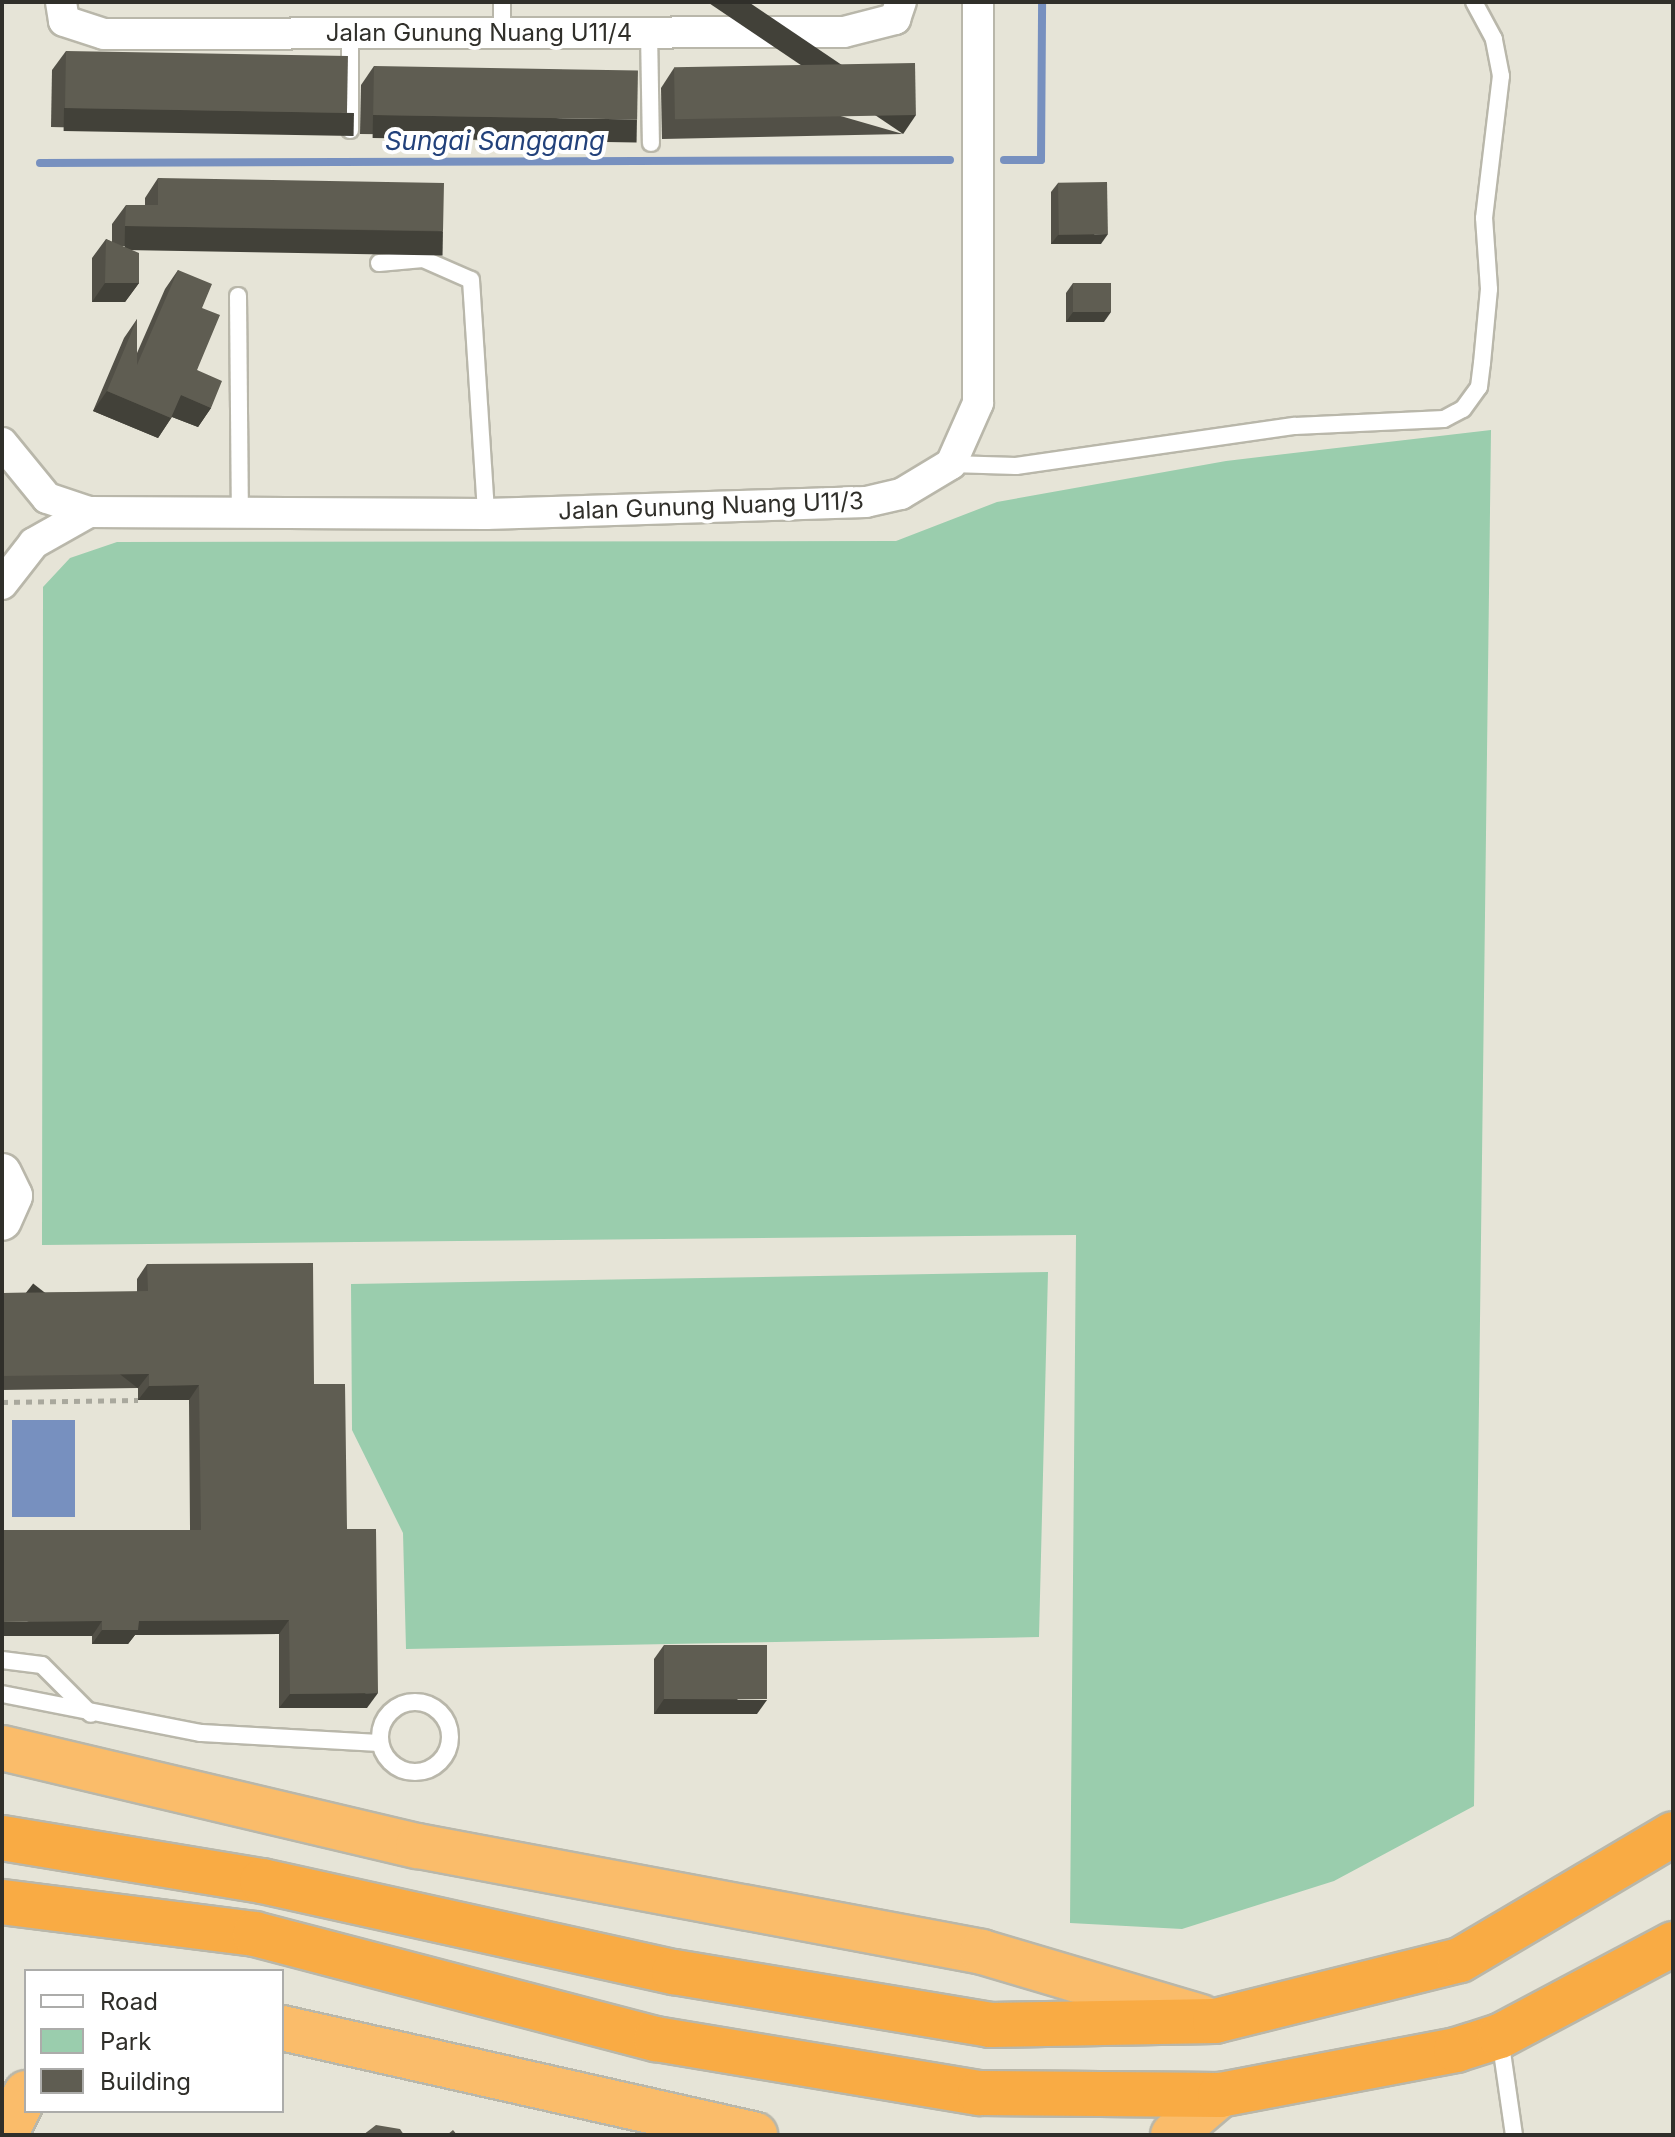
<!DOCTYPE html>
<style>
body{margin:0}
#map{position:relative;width:1675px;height:2137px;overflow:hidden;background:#e6e4d7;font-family:Inter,sans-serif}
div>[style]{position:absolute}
.green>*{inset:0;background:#9acdad}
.water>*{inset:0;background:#7790bf;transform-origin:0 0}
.stream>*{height:8px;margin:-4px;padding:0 4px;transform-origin:4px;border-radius:4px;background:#7790bf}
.path>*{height:5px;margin-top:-2.5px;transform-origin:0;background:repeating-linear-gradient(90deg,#a9a89d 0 6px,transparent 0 12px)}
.roads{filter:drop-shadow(2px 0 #b9b7aa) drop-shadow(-2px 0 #b9b7aa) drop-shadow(0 2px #b9b7aa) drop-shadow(0 -2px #b9b7aa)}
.service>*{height:16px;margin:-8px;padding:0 8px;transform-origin:8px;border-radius:8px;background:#fff}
.service>.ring{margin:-8px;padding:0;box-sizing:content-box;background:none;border:16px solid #fff;border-radius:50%}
.minor>*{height:30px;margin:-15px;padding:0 15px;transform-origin:15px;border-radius:15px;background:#fff}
.tertiary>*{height:38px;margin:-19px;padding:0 19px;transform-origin:19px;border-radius:19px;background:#fff}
.trunk>*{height:44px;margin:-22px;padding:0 22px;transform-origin:22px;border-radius:22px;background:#fabc6a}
.motorway>*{height:44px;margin:-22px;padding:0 22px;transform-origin:22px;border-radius:22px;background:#f9ab44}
.wall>*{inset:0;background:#525047}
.shaded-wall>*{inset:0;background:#424139;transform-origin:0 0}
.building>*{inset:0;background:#5f5d52;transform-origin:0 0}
span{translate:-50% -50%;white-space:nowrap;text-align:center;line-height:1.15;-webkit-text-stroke:8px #fff;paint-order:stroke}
.street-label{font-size:24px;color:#302f2a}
.water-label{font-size:26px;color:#22417b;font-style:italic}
.frame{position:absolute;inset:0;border:4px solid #302f2a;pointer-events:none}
.legend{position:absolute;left:24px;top:1969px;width:260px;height:144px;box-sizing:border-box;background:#fff;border:2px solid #acacaa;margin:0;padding:10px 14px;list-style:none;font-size:24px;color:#302f2a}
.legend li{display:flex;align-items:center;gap:16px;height:40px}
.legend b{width:40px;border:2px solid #acacaa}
</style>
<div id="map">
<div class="green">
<div style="clip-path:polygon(1491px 430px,1474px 1806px,1334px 1881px,1182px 1929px,1070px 1923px,1076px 1235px,42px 1245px,43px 587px,70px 558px,117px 542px,896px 541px,997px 502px,1226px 461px)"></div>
<div style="clip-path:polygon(1048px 1272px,1039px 1637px,406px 1649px,403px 1533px,352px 1430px,351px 1284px)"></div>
</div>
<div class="water">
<div style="left:12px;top:1420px;width:63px;height:97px"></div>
</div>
<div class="stream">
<div style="left:1004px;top:160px;width:37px"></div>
<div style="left:1041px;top:160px;width:158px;rotate:-89.6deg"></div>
<div style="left:40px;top:163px;width:910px;rotate:-0.19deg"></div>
</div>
<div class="path">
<div style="left:2px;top:1402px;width:136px;rotate:-0.8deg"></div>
</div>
<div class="roads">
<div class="service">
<div style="left:502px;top:2px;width:30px;rotate:90deg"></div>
<div style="left:649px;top:32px;width:111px;rotate:89deg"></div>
<div style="left:350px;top:33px;width:97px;rotate:90deg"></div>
<div style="left:379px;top:263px;width:44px;rotate:-5.2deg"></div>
<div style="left:423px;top:259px;width:52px;rotate:23.6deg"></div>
<div style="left:471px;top:280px;width:234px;rotate:86.3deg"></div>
<div style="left:238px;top:296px;width:217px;rotate:89.5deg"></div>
<div style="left:951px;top:464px;width:65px;rotate:1.8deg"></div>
<div style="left:1016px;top:466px;width:282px;rotate:-8.2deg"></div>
<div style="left:1295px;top:426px;width:149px;rotate:-2.7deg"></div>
<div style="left:1444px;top:419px;width:21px;rotate:-28deg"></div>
<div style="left:1463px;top:409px;width:27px;rotate:-54deg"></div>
<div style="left:1479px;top:387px;width:24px;rotate:-83deg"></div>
<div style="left:1482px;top:363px;width:74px;rotate:-84.6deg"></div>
<div style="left:1489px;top:289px;width:71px;rotate:-94deg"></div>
<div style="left:1484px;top:218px;width:143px;rotate:-83.2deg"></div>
<div style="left:1501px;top:76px;width:38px;rotate:-101deg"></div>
<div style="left:1494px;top:39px;width:42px;rotate:-118.4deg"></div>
<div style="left:2px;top:1660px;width:40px;rotate:7.1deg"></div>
<div style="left:42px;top:1665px;width:69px;rotate:45deg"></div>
<div style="left:2px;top:1694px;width:203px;rotate:11.1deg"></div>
<div style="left:201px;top:1733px;width:179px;rotate:3.2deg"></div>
<div class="ring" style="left:380px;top:1702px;width:54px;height:54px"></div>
<div style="left:1500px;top:2038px;width:98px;rotate:81.8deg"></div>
</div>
<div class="minor">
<div style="left:61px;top:2px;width:19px;rotate:81deg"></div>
<div style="left:64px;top:21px;width:42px;rotate:18deg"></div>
<div style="left:104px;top:34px;width:740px;rotate:-0.15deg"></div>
<div style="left:844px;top:32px;width:53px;rotate:-14.3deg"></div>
<div style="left:895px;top:19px;width:18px;rotate:-71deg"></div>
<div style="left:2px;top:443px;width:71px;rotate:50.7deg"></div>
<div style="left:47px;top:498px;width:44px;rotate:18.4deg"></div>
<div style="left:89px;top:512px;width:397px;rotate:0.3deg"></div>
<div style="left:486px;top:514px;width:380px;rotate:-1.8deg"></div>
<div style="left:866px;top:502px;width:36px;rotate:-13deg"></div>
<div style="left:901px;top:494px;width:58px;rotate:-31deg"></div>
<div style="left:951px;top:464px;width:67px;rotate:-66.1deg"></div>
<div style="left:978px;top:403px;width:401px;rotate:-90deg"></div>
<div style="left:2px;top:584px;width:52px;rotate:-52deg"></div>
<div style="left:34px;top:543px;width:63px;rotate:-29.4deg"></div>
</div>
<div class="tertiary">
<div style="left:2px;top:1173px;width:25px;rotate:64deg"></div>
<div style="left:13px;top:1196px;width:27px;rotate:114deg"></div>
</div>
<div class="trunk">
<div style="left:2px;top:1748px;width:427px;rotate:13.3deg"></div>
<div style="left:418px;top:1846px;width:574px;rotate:10.64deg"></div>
<div style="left:982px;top:1952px;width:228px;rotate:16.5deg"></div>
<div style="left:282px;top:2028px;width:485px;rotate:12.7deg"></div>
<div style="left:5px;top:2135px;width:47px;rotate:-63.4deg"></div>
<div style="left:1173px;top:2135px;width:62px;rotate:-40.4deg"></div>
</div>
<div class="motorway">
<div style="left:2px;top:1838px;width:264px;rotate:9.4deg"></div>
<div style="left:262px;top:1881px;width:422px;rotate:12.5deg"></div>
<div style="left:674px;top:1972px;width:320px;rotate:9.5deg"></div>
<div style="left:990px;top:2025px;width:225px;rotate:-1deg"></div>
<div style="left:1215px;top:2021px;width:252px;rotate:-14deg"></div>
<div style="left:1460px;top:1960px;width:247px;rotate:-30.6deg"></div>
<div style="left:2px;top:1902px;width:255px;rotate:7.2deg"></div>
<div style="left:255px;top:1934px;width:415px;rotate:14.7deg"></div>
<div style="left:656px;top:2039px;width:328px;rotate:9.5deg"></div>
<div style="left:980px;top:2093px;width:240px;rotate:0.5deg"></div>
<div style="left:1220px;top:2095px;width:240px;rotate:-10.8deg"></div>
<div style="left:1456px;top:2050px;width:46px;rotate:-17.7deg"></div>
<div style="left:1500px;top:2036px;width:196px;rotate:-28deg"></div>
</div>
</div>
<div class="wall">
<div style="clip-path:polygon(66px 51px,354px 115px,340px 134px,51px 127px,52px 70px)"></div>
<div style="clip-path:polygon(374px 66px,623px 137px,360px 134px,361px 85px)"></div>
<div style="clip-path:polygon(674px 68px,903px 134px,662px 139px,661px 88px)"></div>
<div style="clip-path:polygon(158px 178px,443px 231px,430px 250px,122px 246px,139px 283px,125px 302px,92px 302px,92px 258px,106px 239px,112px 242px,112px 224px,126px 205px,145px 205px,145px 198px)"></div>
<div style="clip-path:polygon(1058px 183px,1101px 244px,1051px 244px,1051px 192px)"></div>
<div style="clip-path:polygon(178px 270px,202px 308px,197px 370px,211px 408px,198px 427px,172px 417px,158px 438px,93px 411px,124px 338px,137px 319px,137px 353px,165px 289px)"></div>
<div style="clip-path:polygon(1073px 283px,1104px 322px,1066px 322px,1066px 293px)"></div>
<div style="clip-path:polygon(147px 1264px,314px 1384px,347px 1529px,367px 1708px,279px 1708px,279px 1634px,135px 1635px,128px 1644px,92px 1644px,92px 1636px,2px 1636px,190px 1530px,189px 1400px,138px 1400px,138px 1388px,2px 1390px,2px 1293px,137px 1292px,137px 1279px)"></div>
<div style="clip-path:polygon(664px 1645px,757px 1714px,654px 1714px,654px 1659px)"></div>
</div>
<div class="shaded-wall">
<div style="left:64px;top:108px;width:290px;height:23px;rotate:1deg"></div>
<div style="left:373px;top:115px;width:264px;height:23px;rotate:1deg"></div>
<div style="left:916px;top:115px;width:23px;height:241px;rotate:124deg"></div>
<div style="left:125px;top:226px;width:318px;height:24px;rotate:1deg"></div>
<div style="clip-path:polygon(1108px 234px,1101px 244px,1051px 244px,1058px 235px)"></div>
<div style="clip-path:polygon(105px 283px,139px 283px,125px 302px,92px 302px)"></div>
<div style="clip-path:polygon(1073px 312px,1111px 312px,1104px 322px,1066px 322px)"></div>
<div style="clip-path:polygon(107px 391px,171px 418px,158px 438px,93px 411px)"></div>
<div style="clip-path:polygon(181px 395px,211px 408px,198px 427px,167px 415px)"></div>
<div style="left:149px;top:1374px;width:18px;height:147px;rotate:128deg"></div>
<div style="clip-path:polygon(199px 1385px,189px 1400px,138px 1400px,149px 1386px)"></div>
<div style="clip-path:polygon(289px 1620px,279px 1634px,135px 1635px,128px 1644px,92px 1644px,102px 1630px,139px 1621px)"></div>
<div style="clip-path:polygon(102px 1621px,92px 1636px,2px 1636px,2px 1622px)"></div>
<div style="clip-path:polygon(378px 1693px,367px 1708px,279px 1708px,290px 1694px)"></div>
<div style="clip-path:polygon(664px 1699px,767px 1700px,757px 1714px,654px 1714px)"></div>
</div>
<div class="building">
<div style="left:66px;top:51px;width:282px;height:57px;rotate:1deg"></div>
<div style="left:915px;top:63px;width:52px;height:241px;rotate:89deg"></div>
<div style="left:374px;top:66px;width:264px;height:49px;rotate:1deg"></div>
<div style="clip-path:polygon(158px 178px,444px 183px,443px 231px,125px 226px,126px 205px,158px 205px)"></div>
<div style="left:1107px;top:182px;width:52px;height:49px;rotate:89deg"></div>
<div style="clip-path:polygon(106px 239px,139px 253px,139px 283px,105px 283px)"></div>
<div style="clip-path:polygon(178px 270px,212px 284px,202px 308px,220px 315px,197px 370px,222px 381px,211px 408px,181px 395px,171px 418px,107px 391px,137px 319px,137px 365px)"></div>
<div style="left:1073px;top:283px;width:38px;height:29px"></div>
<div style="clip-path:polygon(313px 1263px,314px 1384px,345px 1384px,347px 1529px,376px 1529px,378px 1693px,290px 1694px,289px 1620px,139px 1621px,138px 1630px,102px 1630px,102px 1621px,2px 1622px,2px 1530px,201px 1530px,199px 1385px,149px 1386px,149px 1374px,2px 1376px,2px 1293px,148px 1291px,147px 1264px)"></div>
<div style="left:664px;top:1645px;width:103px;height:54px"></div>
<div style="clip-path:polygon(376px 2125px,400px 2129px,404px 2135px,363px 2135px)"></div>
<div style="clip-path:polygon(453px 2130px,457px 2135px,447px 2135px)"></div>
</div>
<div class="street-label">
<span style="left:479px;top:33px">Jalan Gunung Nuang U11/4</span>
<span style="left:711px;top:506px;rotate:-2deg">Jalan Gunung Nuang U11/3</span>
</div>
<div class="water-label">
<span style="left:495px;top:141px">Sungai Sanggang</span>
</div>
<div class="frame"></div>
<ul class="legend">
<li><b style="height:10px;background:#fff"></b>Road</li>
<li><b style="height:22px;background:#9acdad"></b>Park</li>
<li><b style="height:22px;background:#5f5d52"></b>Building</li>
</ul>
</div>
